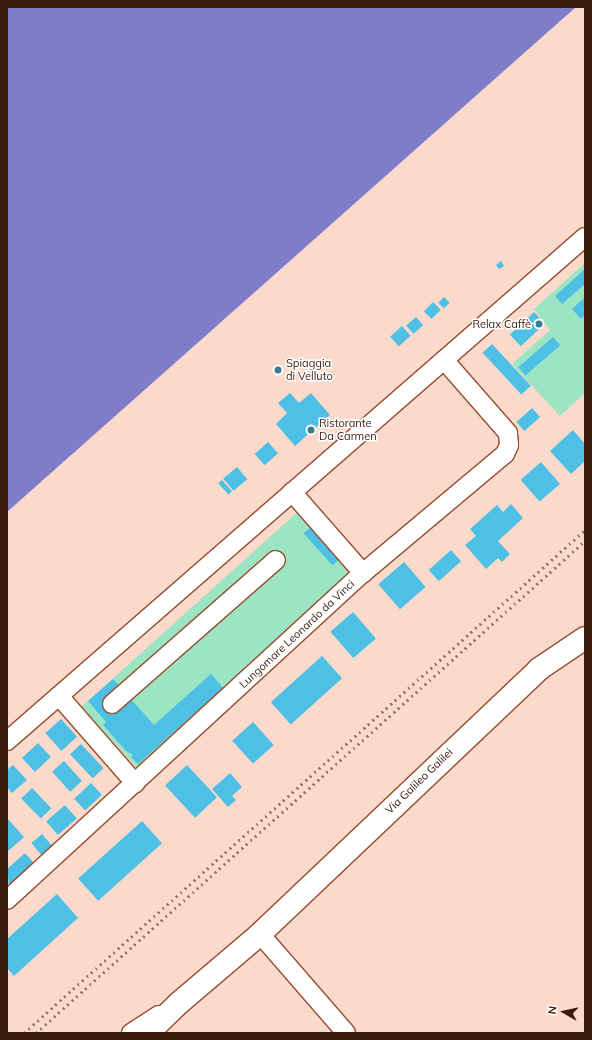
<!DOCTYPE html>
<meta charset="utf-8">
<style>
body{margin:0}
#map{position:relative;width:592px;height:1040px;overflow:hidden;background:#fbd9cb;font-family:Mulish,sans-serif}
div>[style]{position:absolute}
.green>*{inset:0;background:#9be5c3;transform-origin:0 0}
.water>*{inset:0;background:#7f7cc9}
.building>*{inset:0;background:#4ebfe5;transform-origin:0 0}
.roads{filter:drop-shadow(1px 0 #964e2d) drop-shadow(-1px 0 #964e2d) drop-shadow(0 1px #964e2d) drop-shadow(0 -1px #964e2d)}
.minor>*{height:18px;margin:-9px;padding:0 9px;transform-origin:9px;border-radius:9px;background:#fff}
.major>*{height:22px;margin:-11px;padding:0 11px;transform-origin:11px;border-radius:11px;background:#fff}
.rail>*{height:3px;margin-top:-1.5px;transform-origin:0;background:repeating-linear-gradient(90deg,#967668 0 2px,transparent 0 6px)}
.dots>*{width:11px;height:11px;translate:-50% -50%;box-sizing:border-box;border:2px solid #fff;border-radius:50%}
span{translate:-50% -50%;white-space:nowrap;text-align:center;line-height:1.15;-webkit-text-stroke:3px #fff;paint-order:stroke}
.poi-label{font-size:11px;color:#3a1c0e}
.right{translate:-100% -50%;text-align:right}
.left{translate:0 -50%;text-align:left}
.street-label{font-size:11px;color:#3a1c0e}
.frame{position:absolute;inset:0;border:8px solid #3a1c0e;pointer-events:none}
.north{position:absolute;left:544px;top:992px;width:40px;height:40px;-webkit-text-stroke:3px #fff;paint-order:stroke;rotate:279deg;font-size:11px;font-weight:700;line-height:16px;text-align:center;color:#3a1c0e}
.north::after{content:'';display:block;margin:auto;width:14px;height:18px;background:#3a1c0e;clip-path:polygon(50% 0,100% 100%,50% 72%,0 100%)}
</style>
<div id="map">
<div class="green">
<div style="clip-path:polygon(585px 263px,585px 393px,560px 416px,512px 364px,550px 330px,534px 309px)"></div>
<div style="left:301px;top:509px;width:82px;height:295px;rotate:48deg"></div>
</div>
<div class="water">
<div style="clip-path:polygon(7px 7px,576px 7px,7px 512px)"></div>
</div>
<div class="building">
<div style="clip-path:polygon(501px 261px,504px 266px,499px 269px,496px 265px)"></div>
<div style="clip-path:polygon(585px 269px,585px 284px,562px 304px,555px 296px)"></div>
<div style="left:444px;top:297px;width:8px;height:8px;rotate:45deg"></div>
<div style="clip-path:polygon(585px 297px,585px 315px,581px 319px,572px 309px)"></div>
<div style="left:433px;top:302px;width:11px;height:13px;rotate:45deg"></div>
<div style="left:534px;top:312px;width:16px;height:33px;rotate:47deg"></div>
<div style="left:416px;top:317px;width:11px;height:13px;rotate:49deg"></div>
<div style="left:402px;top:326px;width:13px;height:16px;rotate:48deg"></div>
<div style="left:553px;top:337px;width:11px;height:46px;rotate:49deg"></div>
<div style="left:492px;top:344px;width:57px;height:13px;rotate:47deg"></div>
<div style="clip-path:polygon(290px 393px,299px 403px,311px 393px,330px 415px,295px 446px,276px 424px,287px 413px,278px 403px)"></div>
<div style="left:532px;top:408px;width:12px;height:21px;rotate:48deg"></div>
<div style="clip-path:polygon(573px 430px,585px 444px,585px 461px,571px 474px,550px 451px)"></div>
<div style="left:268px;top:442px;width:15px;height:18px;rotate:48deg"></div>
<div style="left:541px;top:462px;width:29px;height:27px;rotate:49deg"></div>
<div style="left:237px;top:467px;width:16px;height:18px;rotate:50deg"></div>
<div style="left:222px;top:480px;width:15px;height:5px;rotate:48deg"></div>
<div style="clip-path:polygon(511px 504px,523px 518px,498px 541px,510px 554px,502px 562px,498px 558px,486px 569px,465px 545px,476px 536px,470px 529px,497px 505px,503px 512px)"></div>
<div style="left:314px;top:524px;width:43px;height:14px;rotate:48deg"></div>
<div style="left:451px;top:550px;width:15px;height:30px;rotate:48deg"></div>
<div style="left:404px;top:562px;width:33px;height:34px;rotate:49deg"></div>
<div style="left:353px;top:612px;width:35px;height:30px;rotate:49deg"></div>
<div style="left:322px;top:656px;width:30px;height:69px;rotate:48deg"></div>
<div style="clip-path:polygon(211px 674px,223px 688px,138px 764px,131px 757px,133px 755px,126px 751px,103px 725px,106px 722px,88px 701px,113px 679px,154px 725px)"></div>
<div style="left:61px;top:719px;width:24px;height:21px;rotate:48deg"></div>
<div style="left:253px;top:722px;width:31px;height:28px;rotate:48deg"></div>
<div style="left:38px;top:743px;width:19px;height:22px;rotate:47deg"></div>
<div style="left:81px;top:744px;width:33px;height:15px;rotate:47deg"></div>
<div style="left:64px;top:761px;width:27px;height:16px;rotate:48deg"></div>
<div style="clip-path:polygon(13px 765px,27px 780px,12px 793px,7px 787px,7px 770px)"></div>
<div style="left:187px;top:765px;width:44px;height:30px;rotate:47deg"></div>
<div style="clip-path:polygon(230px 773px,242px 787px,232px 796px,236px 800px,228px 807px,212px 789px)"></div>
<div style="left:91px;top:783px;width:16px;height:23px;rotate:47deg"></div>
<div style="left:32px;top:788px;width:28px;height:15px;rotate:46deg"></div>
<div style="left:65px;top:805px;width:18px;height:25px;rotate:49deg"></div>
<div style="clip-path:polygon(7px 818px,24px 837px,7px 852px)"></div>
<div style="left:142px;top:821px;width:30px;height:86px;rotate:48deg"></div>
<div style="left:42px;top:834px;width:16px;height:14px;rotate:50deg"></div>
<div style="clip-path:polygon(25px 853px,34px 863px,9px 886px,7px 869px)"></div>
<div style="clip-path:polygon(57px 894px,78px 918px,14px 976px,7px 968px,7px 939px)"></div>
</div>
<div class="roads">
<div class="minor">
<div style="left:292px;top:492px;width:108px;rotate:48.8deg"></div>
<div style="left:59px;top:696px;width:116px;rotate:48.9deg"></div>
<div style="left:112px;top:704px;width:218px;rotate:-41.3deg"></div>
<div style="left:7px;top:741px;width:767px;rotate:-41.09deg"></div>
<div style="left:7px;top:900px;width:483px;rotate:-42.6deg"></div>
<div style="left:363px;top:573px;width:185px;rotate:-40deg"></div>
<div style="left:505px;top:454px;width:10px;rotate:-66deg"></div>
<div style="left:509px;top:445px;width:12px;rotate:-95deg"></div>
<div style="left:508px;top:433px;width:97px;rotate:-131.2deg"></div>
<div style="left:260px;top:934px;width:131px;rotate:49deg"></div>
<div style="left:131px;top:1033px;width:33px;rotate:-33deg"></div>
</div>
<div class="major">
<div style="left:148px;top:1033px;width:43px;rotate:-44.1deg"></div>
<div style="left:179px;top:1003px;width:106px;rotate:-40.4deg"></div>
<div style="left:260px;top:934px;width:385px;rotate:-43.5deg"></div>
<div style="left:539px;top:669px;width:55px;rotate:-34deg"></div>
</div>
</div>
<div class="rail">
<div style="left:24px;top:1033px;width:753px;rotate:-41.88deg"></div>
<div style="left:36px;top:1033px;width:737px;rotate:-41.87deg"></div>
</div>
<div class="dots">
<div style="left:539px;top:324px;background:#3c7a90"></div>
<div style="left:278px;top:370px;background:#3c7a90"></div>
<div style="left:311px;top:430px;background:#3c7a90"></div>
</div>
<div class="poi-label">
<span class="right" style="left:531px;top:324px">Relax Caffè</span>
<span class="left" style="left:286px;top:370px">Spiaggia<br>di Velluto</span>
<span class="left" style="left:319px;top:430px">Ristorante<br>Da Carmen</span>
</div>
<div class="street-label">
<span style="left:297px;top:634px;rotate:-43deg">Lungomare Leonardo da Vinci</span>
<span style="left:419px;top:781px;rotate:-44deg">Via Galileo Galilei</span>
</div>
<div class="frame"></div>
<div class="north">N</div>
</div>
